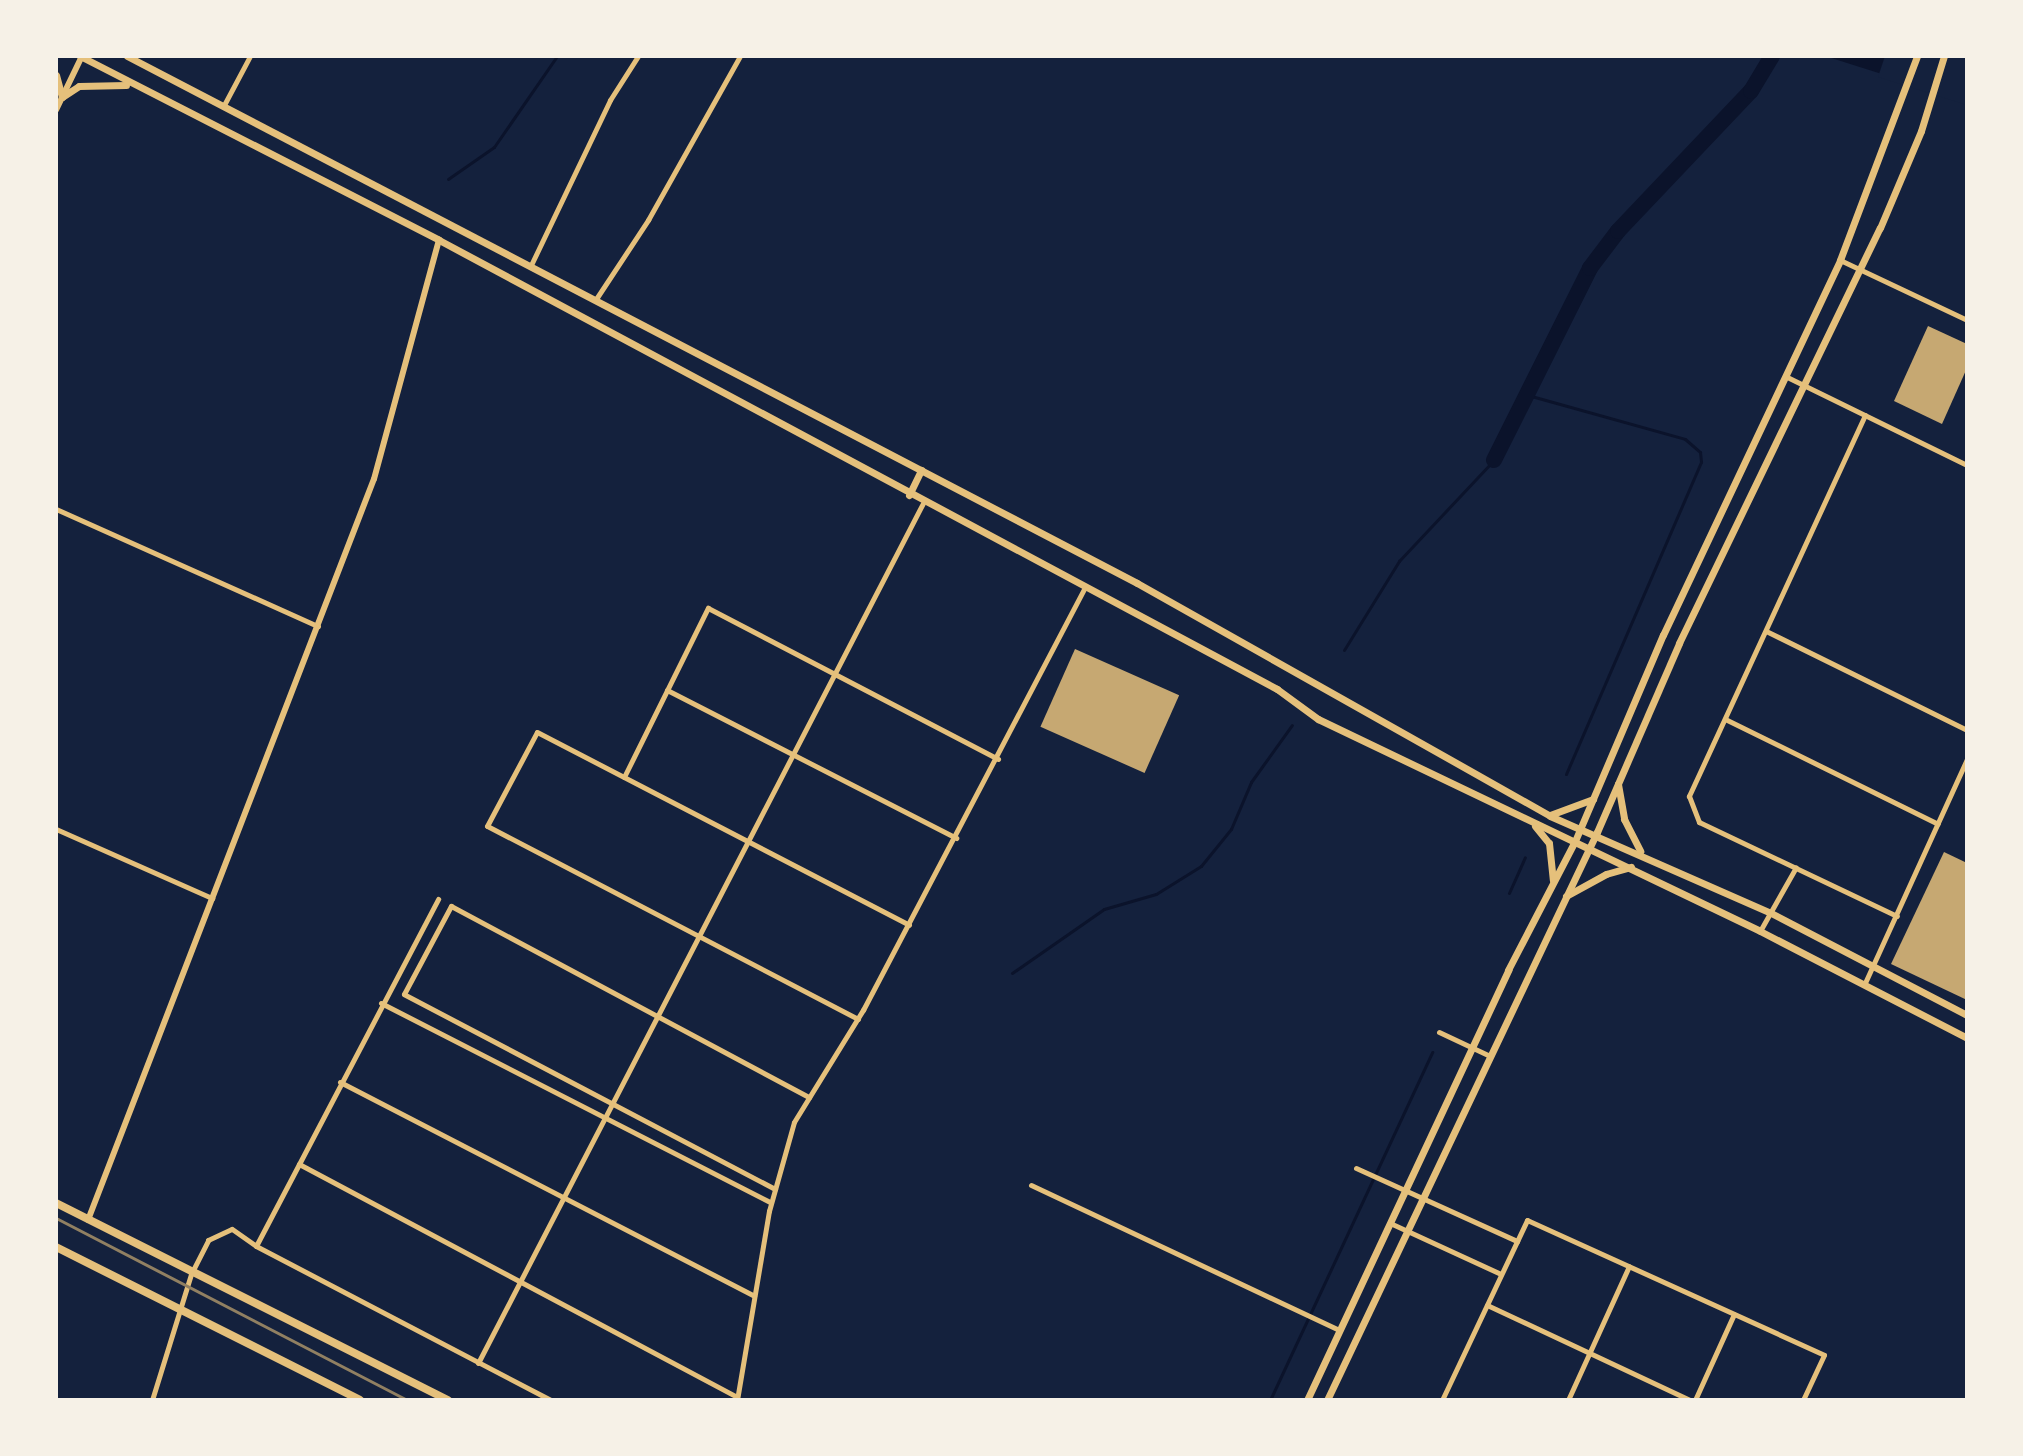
<!DOCTYPE html>
<style>
body{margin:0}
#map{position:relative;width:2023px;height:1456px;overflow:hidden;background:#14213d;font-family:Signika,sans-serif}
div>[style]{position:absolute}
.water>*{inset:0;background:#0b132b}
.pier>*{inset:0;background:#14213d}
.stream>*{height:3px;margin:-1.5px;padding:0 1.5px;transform-origin:1.5px;border-radius:1.5px;background:#0b132b}
.river>*{height:16px;margin:-8px;padding:0 8px;transform-origin:8px;border-radius:8px;background:#0b132b}
.building>*{inset:0;background:#c6a872;transform-origin:0 0}
.minor>*{height:5px;margin:-2.5px;padding:0 2.5px;transform-origin:2.5px;border-radius:2.5px;background:#e5c07b}
.tertiary>*{height:6px;margin:-3px;padding:0 3px;transform-origin:3px;border-radius:3px;background:#e5c07b}
.secondary>*{height:7px;margin:-3.5px;padding:0 3.5px;transform-origin:3.5px;border-radius:3.5px;background:#e5c07b}
.primary>*{height:8px;margin:-4px;padding:0 4px;transform-origin:4px;border-radius:4px;background:#e5c07b}
.rail>*{height:3px;margin:-1.5px;padding:0 1.5px;transform-origin:1.5px;border-radius:1.5px;background:#918062}
span{translate:-50% -50%;white-space:nowrap;text-align:center;line-height:1.15;-webkit-text-stroke:8px #f6f1e7;paint-order:stroke}
.frame{position:absolute;inset:0;border:58px solid #f6f1e7;pointer-events:none}
</style>
<div id="map">
<div class="water">
<div style="clip-path:polygon(1825px 56px,1967px 56px,1967px 101px)"></div>
</div>
<div class="pier">
<div style="clip-path:polygon(1885px 56px,1967px 56px,1967px 105px,1878px 77px)"></div>
</div>
<div class="stream">
<div style="left:448px;top:179px;width:56px;rotate:-34.8deg"></div>
<div style="left:494px;top:147px;width:111px;rotate:-55.3deg"></div>
<div style="left:1524px;top:394px;width:167px;rotate:15.6deg"></div>
<div style="left:1685px;top:439px;width:20px;rotate:41deg"></div>
<div style="left:1700px;top:452px;width:10px;rotate:84deg"></div>
<div style="left:1701px;top:462px;width:340px;rotate:113.4deg"></div>
<div style="left:1344px;top:650px;width:105px;rotate:-58.3deg"></div>
<div style="left:1399px;top:561px;width:139px;rotate:-46.8deg"></div>
<div style="left:1509px;top:893px;width:39px;rotate:-66deg"></div>
<div style="left:1012px;top:973px;width:112px;rotate:-34.8deg"></div>
<div style="left:1104px;top:909px;width:54px;rotate:-16.1deg"></div>
<div style="left:1156px;top:894px;width:53px;rotate:-31.9deg"></div>
<div style="left:1201px;top:866px;width:48px;rotate:-51deg"></div>
<div style="left:1231px;top:829px;width:51px;rotate:-66.9deg"></div>
<div style="left:1251px;top:782px;width:70px;rotate:-54.3deg"></div>
<div style="left:1270px;top:1400px;width:384px;rotate:-65deg"></div>
</div>
<div class="river">
<div style="left:1494px;top:460px;width:215px;rotate:-63.4deg"></div>
<div style="left:1590px;top:268px;width:46px;rotate:-52.9deg"></div>
<div style="left:1618px;top:231px;width:193px;rotate:-46.5deg"></div>
<div style="left:1751px;top:91px;width:41px;rotate:-59deg"></div>
</div>
<div class="building">
<div style="clip-path:polygon(1928px 326px,1967px 344px,1967px 368px,1942px 424px,1894px 401px)"></div>
<div style="left:1075px;top:649px;width:114px;height:85px;rotate:24deg"></div>
<div style="clip-path:polygon(1944px 852px,1967px 863px,1967px 1000px,1891px 964px)"></div>
</div>
<div class="minor">
<div style="left:224px;top:105px;width:55px;rotate:-62deg"></div>
<div style="left:1840px;top:260px;width:140px;rotate:25.3deg"></div>
<div style="left:531px;top:265px;width:183px;rotate:-64.4deg"></div>
<div style="left:610px;top:100px;width:52px;rotate:-57.5deg"></div>
<div style="left:596px;top:299px;width:95px;rotate:-56.6deg"></div>
<div style="left:648px;top:220px;width:188px;rotate:-60.7deg"></div>
<div style="left:1785px;top:376px;width:203px;rotate:26.1deg"></div>
<div style="left:1865px;top:415px;width:420px;rotate:114.8deg"></div>
<div style="left:1689px;top:796px;width:28px;rotate:69deg"></div>
<div style="left:1699px;top:822px;width:219px;rotate:25.4deg"></div>
<div style="left:56px;top:509px;width:287px;rotate:24.1deg"></div>
<div style="left:1766px;top:631px;width:224px;rotate:26.2deg"></div>
<div style="left:667px;top:690px;width:325px;rotate:27.1deg"></div>
<div style="left:1725px;top:719px;width:237px;rotate:26.2deg"></div>
<div style="left:624px;top:777px;width:189px;rotate:-63.6deg"></div>
<div style="left:708px;top:608px;width:327px;rotate:27.5deg"></div>
<div style="left:56px;top:829px;width:171px;rotate:23.9deg"></div>
<div style="left:1760px;top:931px;width:73px;rotate:-60.6deg"></div>
<div style="left:1864px;top:985px;width:248px;rotate:-65.5deg"></div>
<div style="left:381px;top:1003px;width:438px;rotate:27.1deg"></div>
<div style="left:858px;top:1019px;width:418px;rotate:-152.5deg"></div>
<div style="left:487px;top:826px;width:106px;rotate:-62deg"></div>
<div style="left:537px;top:732px;width:419px;rotate:27.4deg"></div>
<div style="left:1439px;top:1032px;width:54px;rotate:25.1deg"></div>
<div style="left:340px;top:1082px;width:466px;rotate:27.3deg"></div>
<div style="left:299px;top:1164px;width:496px;rotate:28deg"></div>
<div style="left:1356px;top:1168px;width:177px;rotate:24.4deg"></div>
<div style="left:1031px;top:1185px;width:340px;rotate:25.2deg"></div>
<div style="left:775px;top:1189px;width:419px;rotate:-152.3deg"></div>
<div style="left:404px;top:994px;width:100px;rotate:-61.9deg"></div>
<div style="left:451px;top:906px;width:406px;rotate:28.1deg"></div>
<div style="left:1390px;top:1223px;width:122px;rotate:24.7deg"></div>
<div style="left:256px;top:1246px;width:392px;rotate:-62.3deg"></div>
<div style="left:1487px;top:1305px;width:224px;rotate:25.1deg"></div>
<div style="left:478px;top:1363px;width:968px;rotate:-62.64deg"></div>
<div style="left:152px;top:1400px;width:132px;rotate:-72.8deg"></div>
<div style="left:191px;top:1274px;width:38px;rotate:-63deg"></div>
<div style="left:208px;top:1240px;width:26px;rotate:-25deg"></div>
<div style="left:232px;top:1229px;width:29px;rotate:35deg"></div>
<div style="left:256px;top:1246px;width:332px;rotate:27.6deg"></div>
<div style="left:737px;top:1400px;width:192px;rotate:-80.4deg"></div>
<div style="left:769px;top:1211px;width:92px;rotate:-74.3deg"></div>
<div style="left:794px;top:1122px;width:132px;rotate:-58.4deg"></div>
<div style="left:863px;top:1010px;width:477px;rotate:-62.3deg"></div>
<div style="left:1442px;top:1400px;width:199px;rotate:-64.7deg"></div>
<div style="left:1527px;top:1220px;width:326px;rotate:24.4deg"></div>
<div style="left:1824px;top:1355px;width:50px;rotate:115deg"></div>
<div style="left:1568px;top:1400px;width:147px;rotate:-65.5deg"></div>
<div style="left:1695px;top:1400px;width:94px;rotate:-65.6deg"></div>
</div>
<div class="tertiary">
<div style="left:56px;top:110px;width:60px;rotate:-64.3deg"></div>
<div style="left:88px;top:1220px;width:794px;rotate:-68.9deg"></div>
<div style="left:374px;top:479px;width:248px;rotate:-74.8deg"></div>
</div>
<div class="secondary">
<div style="left:80px;top:56px;width:403px;rotate:27.1deg"></div>
<div style="left:439px;top:240px;width:951px;rotate:28.18deg"></div>
<div style="left:1277px;top:689px;width:51px;rotate:36.2deg"></div>
<div style="left:1318px;top:719px;width:490px;rotate:25.6deg"></div>
<div style="left:1760px;top:931px;width:233px;rotate:27.3deg"></div>
<div style="left:127px;top:56px;width:1139px;rotate:27.55deg"></div>
<div style="left:1137px;top:583px;width:474px;rotate:29.4deg"></div>
<div style="left:1550px;top:816px;width:241px;rotate:23.7deg"></div>
<div style="left:1771px;top:913px;width:221px;rotate:27.5deg"></div>
<div style="left:56px;top:75px;width:23px;rotate:75deg"></div>
<div style="left:62px;top:97px;width:20px;rotate:-33deg"></div>
<div style="left:79px;top:86px;width:47px;rotate:-1.2deg"></div>
<div style="left:909px;top:495px;width:28px;rotate:-64deg"></div>
<div style="left:1618px;top:784px;width:36px;rotate:80deg"></div>
<div style="left:1624px;top:819px;width:36px;rotate:63deg"></div>
<div style="left:1550px;top:815px;width:46px;rotate:-20.4deg"></div>
<div style="left:1535px;top:826px;width:22px;rotate:51deg"></div>
<div style="left:1549px;top:843px;width:37px;rotate:84deg"></div>
<div style="left:1566px;top:896px;width:46px;rotate:-28.8deg"></div>
<div style="left:1606px;top:874px;width:26px;rotate:-16deg"></div>
<div style="left:1307px;top:1400px;width:475px;rotate:-64.9deg"></div>
<div style="left:1508px;top:970px;width:145px;rotate:-62.6deg"></div>
<div style="left:1575px;top:841px;width:224px;rotate:-66.9deg"></div>
<div style="left:1663px;top:635px;width:415px;rotate:-64.7deg"></div>
<div style="left:1840px;top:260px;width:218px;rotate:-69.3deg"></div>
<div style="left:1327px;top:1400px;width:629px;rotate:-64.58deg"></div>
<div style="left:1597px;top:832px;width:206px;rotate:-66.5deg"></div>
<div style="left:1679px;top:643px;width:461px;rotate:-64.2deg"></div>
<div style="left:1880px;top:228px;width:105px;rotate:-67.1deg"></div>
<div style="left:1921px;top:131px;width:78px;rotate:-73deg"></div>
</div>
<div class="primary">
<div style="left:56px;top:1203px;width:439px;rotate:26.7deg"></div>
<div style="left:56px;top:1247px;width:340px;rotate:26.7deg"></div>
</div>
<div class="rail">
<div style="left:56px;top:1218px;width:395px;rotate:27.4deg"></div>
</div>
<div class="frame"></div>
</div>
